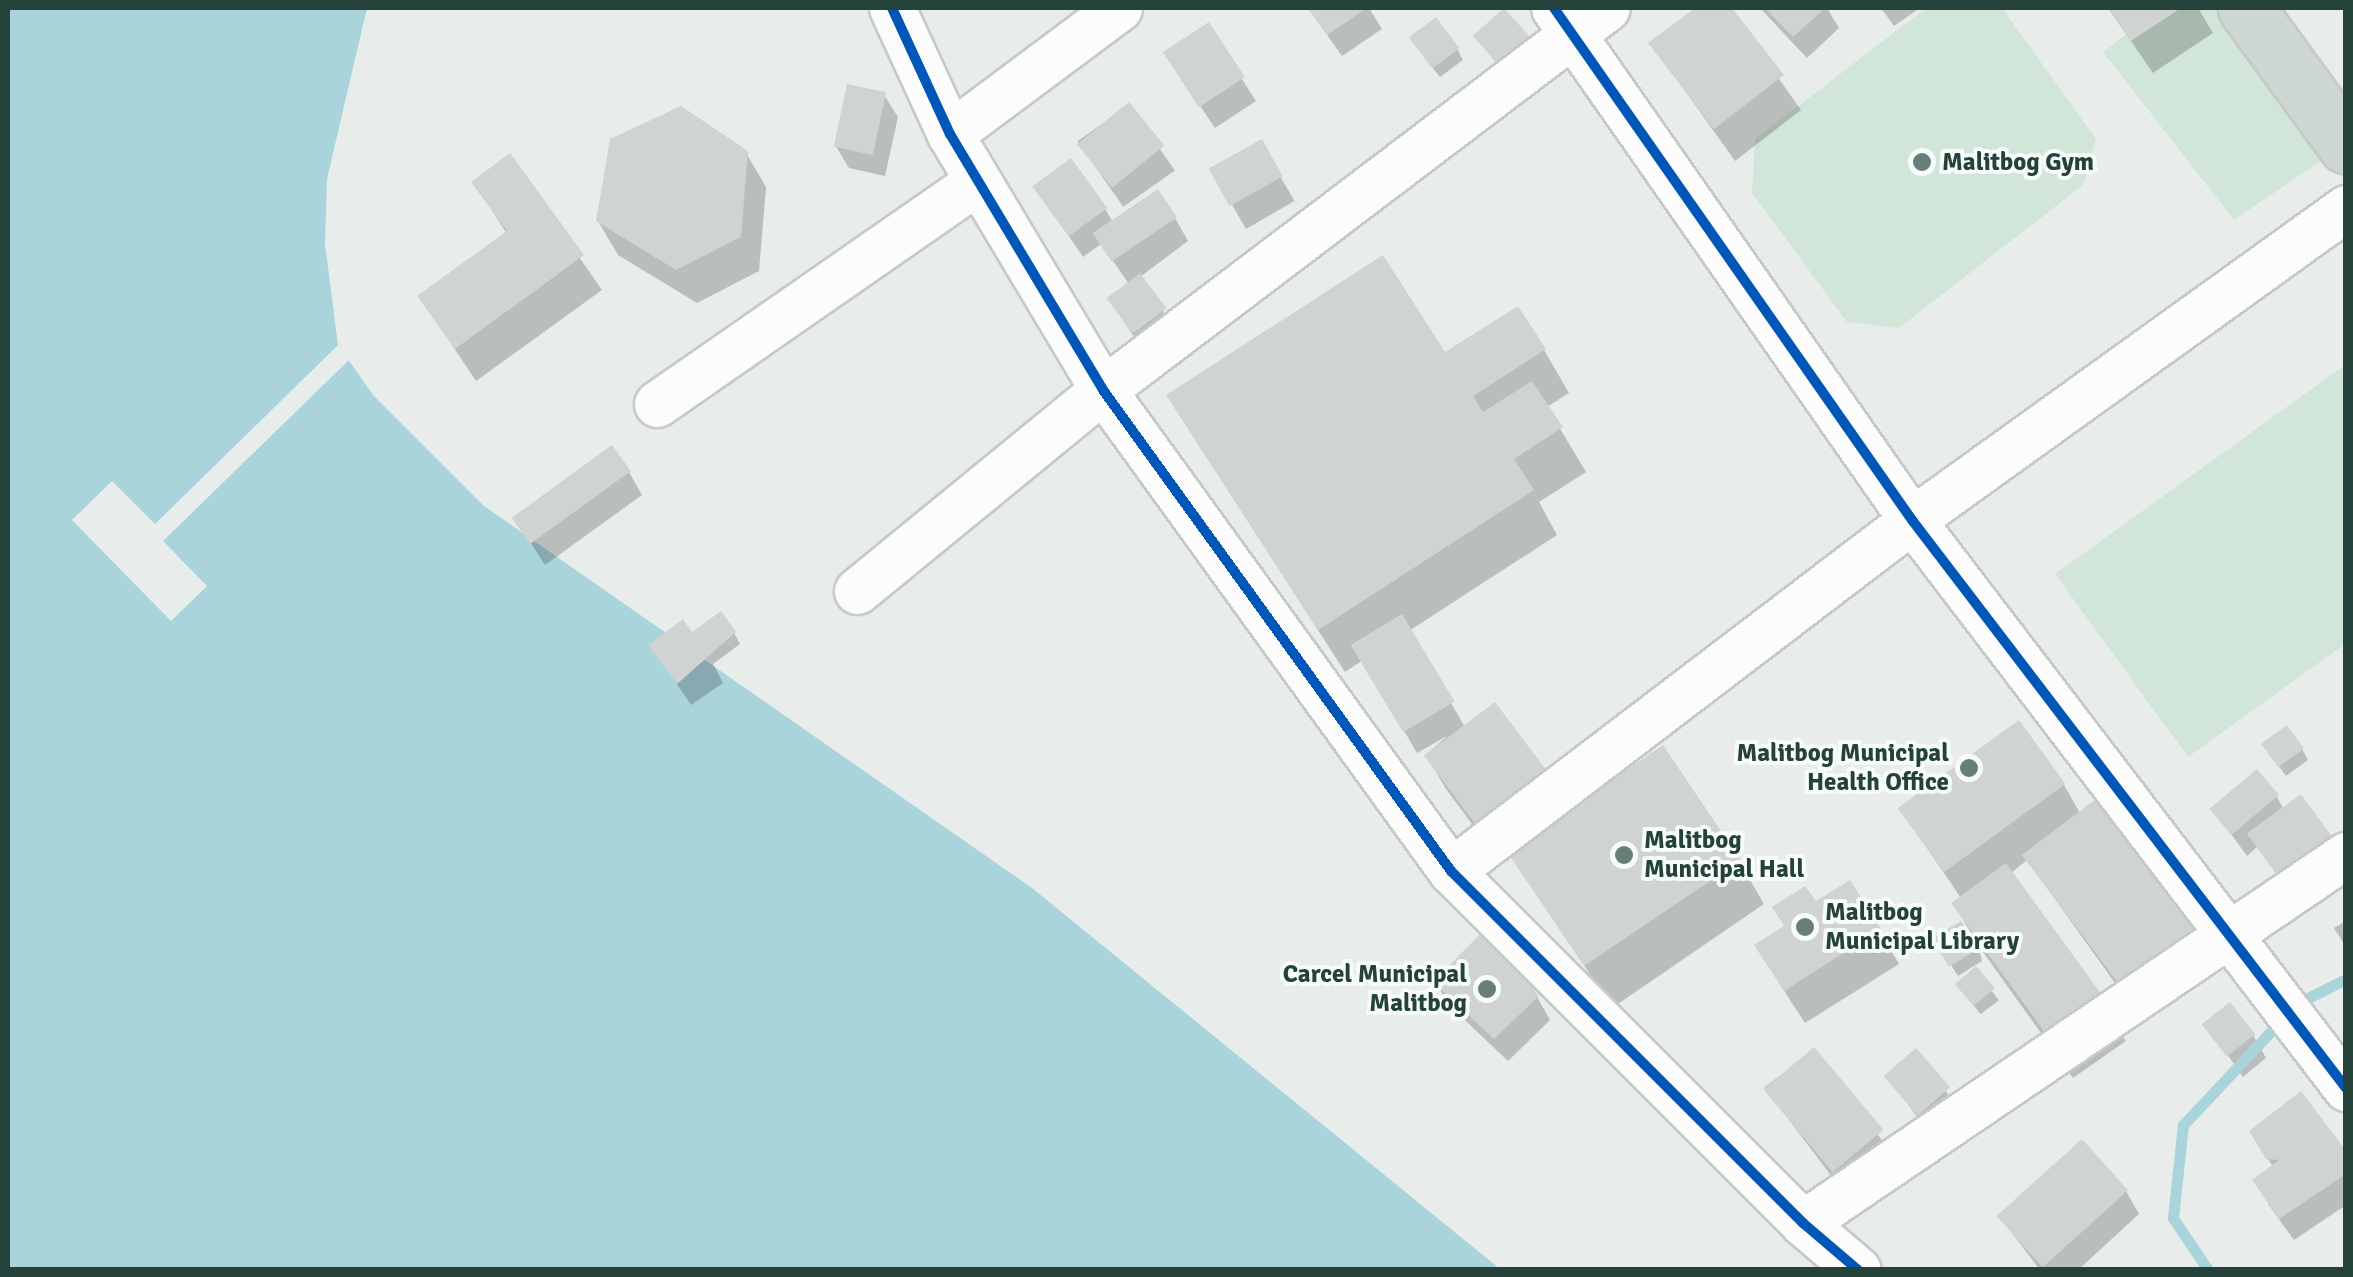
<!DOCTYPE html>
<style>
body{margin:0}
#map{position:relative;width:2353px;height:1277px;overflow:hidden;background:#e8edeb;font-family:Signika,sans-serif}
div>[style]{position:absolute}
.green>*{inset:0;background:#d1e6d8}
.water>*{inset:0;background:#a9d4db}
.pier>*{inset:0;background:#e8edeb}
.shadow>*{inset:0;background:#0003;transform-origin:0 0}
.stream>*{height:11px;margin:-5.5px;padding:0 5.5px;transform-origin:5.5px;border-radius:5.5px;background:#a9d4db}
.building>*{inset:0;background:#cfd4d2;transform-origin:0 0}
.roads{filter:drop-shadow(2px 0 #c5cac8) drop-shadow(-2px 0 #c5cac8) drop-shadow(0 2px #c5cac8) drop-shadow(0 -2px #c5cac8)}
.minor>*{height:45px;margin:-22.5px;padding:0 22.5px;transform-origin:22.5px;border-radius:22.5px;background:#fcfcfc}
.major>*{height:55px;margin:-27.5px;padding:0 27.5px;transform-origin:27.5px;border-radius:27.5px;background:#cfd7d5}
.cycleway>*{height:10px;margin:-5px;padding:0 5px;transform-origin:5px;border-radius:5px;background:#0057b8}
.dots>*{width:28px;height:28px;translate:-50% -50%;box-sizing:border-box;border:5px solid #f7fbf9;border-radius:50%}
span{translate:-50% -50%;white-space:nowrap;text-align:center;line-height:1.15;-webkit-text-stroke:8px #f7fbf9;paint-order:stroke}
.poi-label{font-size:25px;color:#24423a;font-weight:700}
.left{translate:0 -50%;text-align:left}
.right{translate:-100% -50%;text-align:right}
.frame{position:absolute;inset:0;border:10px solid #24423a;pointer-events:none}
</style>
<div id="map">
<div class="green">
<div style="clip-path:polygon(1926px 8px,2002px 8px,2096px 139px,2083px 185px,1899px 328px,1847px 322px,1752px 193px,1755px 139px)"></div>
<div style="clip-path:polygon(2161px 8px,2216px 8px,2331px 154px,2234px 220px,2103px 52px)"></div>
<div style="clip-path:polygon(2345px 365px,2345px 644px,2188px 757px,2055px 574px)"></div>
</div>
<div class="water">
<div style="clip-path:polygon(8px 8px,367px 8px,327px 179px,325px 244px,338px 345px,373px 395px,484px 506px,1032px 888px,1500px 1269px,8px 1269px)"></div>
</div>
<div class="pier">
<div style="clip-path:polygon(338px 345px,350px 359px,163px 541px,207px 586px,171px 621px,72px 520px,112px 481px,155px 524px)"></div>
</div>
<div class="shadow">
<div style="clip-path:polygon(1308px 8px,1369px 8px,1382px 29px,1342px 56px)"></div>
<div style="clip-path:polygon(1699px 8px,1729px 8px,1801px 110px,1735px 161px,1651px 43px)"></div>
<div style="clip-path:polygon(1760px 8px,1827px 8px,1839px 28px,1807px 58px)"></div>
<div style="clip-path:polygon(1881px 8px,1920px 8px,1894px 26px)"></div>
<div style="clip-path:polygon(2108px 8px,2198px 8px,2213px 33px,2153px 73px)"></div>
<div style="clip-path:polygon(1504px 12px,1517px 89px,1476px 37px)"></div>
<div style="clip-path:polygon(1208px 26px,1256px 101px,1215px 128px,1180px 76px)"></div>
<div style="clip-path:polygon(1418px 49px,1457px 49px,1463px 60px,1440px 77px)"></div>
<div style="clip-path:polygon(884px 95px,898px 117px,885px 176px,849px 168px,835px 145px)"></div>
<div style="left:1129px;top:105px;width:80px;height:63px;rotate:55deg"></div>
<div style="left:1261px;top:143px;width:67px;height:56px;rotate:60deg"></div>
<div style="clip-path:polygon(746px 153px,766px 187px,759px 271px,697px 303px,618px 255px,598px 221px)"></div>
<div style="clip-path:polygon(509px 156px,602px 290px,476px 381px,420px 297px,507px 234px,474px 182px)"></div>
<div style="clip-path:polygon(1035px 186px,1105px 209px,1114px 224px,1175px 218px,1188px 241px,1140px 277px,1177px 332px,1146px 355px,1109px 299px,1129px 284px,1101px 244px,1083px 257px)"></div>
<div style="clip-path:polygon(1544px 350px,1569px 393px,1547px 407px,1586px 472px,1539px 502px,1557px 535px,1409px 631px,1465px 727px,1568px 813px,1739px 861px,1764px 904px,1612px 1008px,1509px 851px,1498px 859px,1446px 789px,1426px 755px,1447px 736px,1417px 753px,1363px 660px,1345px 672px,1195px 439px,1445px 356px)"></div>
<div style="clip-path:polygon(629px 472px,642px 495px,545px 565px,515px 519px)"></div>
<div style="clip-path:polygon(734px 633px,740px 644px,713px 664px,723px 683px,691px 705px,651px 646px,700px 647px)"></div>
<div style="clip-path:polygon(2302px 749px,2308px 760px,2286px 776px,2271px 755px)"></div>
<div style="clip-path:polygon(2064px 785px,2080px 813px,2140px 1018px,2027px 860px,2011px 873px,2126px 1041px,2073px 1078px,1978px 945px,1982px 961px,1958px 976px,1935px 940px,1973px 937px,1954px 904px,1961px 898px,1901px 810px)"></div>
<div style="clip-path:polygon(2277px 797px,2284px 810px,2298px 903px,2257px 847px,2247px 856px,2213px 809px)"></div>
<div style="clip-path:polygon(1815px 905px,1879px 930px,1899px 964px,1805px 1023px,1777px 980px)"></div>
<div style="clip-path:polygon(2346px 921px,2346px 947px,2334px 928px)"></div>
<div style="left:1976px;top:970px;width:38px;height:23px;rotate:53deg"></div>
<div style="clip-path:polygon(1436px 983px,1537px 997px,1550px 1020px,1508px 1061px,1449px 1005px)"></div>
<div style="clip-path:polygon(2206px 1024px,2253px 1035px,2266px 1058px,2243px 1077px)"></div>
<div style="left:1814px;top:1050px;width:145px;height:62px;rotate:53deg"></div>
<div style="left:1916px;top:1052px;width:75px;height:38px;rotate:53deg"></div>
<div style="clip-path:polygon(2252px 1132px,2346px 1154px,2346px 1205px,2294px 1240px,2268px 1204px,2273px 1167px)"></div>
<div style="clip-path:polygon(2126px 1191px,2139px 1214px,2078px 1270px,2040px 1270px,2000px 1217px)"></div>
</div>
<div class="stream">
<div style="left:2300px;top:1002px;width:51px;rotate:-26.6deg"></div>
<div style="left:2208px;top:1270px;width:63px;rotate:-123.9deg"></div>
<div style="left:2173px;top:1218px;width:94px;rotate:-83.9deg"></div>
<div style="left:2183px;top:1125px;width:134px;rotate:-46.8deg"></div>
</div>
<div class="building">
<div style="clip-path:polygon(1308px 8px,1367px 8px,1327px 35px)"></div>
<div style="left:1504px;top:8px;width:43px;height:42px;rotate:48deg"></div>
<div style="clip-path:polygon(1695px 8px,1732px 8px,1784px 75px,1714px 129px,1648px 43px)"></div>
<div style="clip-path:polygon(1765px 8px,1825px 8px,1793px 37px)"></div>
<div style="clip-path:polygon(2109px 8px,2181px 8px,2131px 41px)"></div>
<div style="left:1436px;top:17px;width:39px;height:34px;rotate:53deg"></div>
<div style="left:1209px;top:22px;width:66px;height:55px;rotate:57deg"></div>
<div style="left:847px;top:84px;width:40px;height:64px;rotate:12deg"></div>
<div style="left:1129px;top:102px;width:56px;height:67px;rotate:51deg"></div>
<div style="clip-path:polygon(681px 106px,748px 151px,741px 237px,676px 270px,596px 221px,610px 139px)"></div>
<div style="left:1262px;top:139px;width:43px;height:61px;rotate:61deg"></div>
<div style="clip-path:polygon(510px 153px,584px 255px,455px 349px,417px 296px,507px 231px,471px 182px)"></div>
<div style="left:1071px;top:158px;width:62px;height:48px;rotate:54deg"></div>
<div style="left:1158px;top:189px;width:34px;height:79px;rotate:56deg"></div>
<div style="clip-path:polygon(1383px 255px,1445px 352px,1518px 306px,1546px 349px,1473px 396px,1483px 412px,1532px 381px,1563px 427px,1514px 459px,1534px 490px,1318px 630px,1166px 395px)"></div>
<div style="left:1140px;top:273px;width:44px;height:42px;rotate:53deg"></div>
<div style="left:612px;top:445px;width:32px;height:124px;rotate:54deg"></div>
<div style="clip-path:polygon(721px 611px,736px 632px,677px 684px,648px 645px,683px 619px,692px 632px)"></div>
<div style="left:1402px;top:614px;width:102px;height:60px;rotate:59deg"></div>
<div style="left:1495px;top:702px;width:90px;height:89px;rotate:53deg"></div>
<div style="left:2019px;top:720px;width:79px;height:150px;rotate:54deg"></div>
<div style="left:2287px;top:725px;width:29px;height:32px;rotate:54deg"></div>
<div style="left:1663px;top:745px;width:139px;height:189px;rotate:56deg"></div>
<div style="left:2257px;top:769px;width:34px;height:62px;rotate:50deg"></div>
<div style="left:2301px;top:794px;width:59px;height:67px;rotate:54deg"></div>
<div style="left:2096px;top:799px;width:164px;height:93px;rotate:53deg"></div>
<div style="left:2006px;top:863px;width:165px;height:68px;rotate:54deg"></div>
<div style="clip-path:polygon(1850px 880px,1881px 929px,1784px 991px,1754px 945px,1784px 926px,1772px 907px,1805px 886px,1816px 901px)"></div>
<div style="left:1961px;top:921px;width:33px;height:34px;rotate:59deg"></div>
<div style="clip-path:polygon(1484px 930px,1539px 996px,1494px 1039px,1433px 982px)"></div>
<div style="left:1976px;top:966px;width:29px;height:28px;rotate:49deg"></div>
<div style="left:2230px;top:1002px;width:41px;height:36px;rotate:52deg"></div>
<div style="left:1814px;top:1047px;width:108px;height:66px;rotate:50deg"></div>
<div style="left:1916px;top:1048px;width:52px;height:43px;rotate:49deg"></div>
<div style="clip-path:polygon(2301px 1091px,2346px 1151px,2346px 1174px,2279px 1219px,2252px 1180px,2279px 1160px,2266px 1159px,2249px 1131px)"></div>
<div style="left:2082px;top:1139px;width:69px;height:115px;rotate:48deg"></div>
</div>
<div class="roads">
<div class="minor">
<div style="left:892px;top:8px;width:139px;rotate:65.3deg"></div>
<div style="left:950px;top:134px;width:298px;rotate:59.1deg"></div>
<div style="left:1103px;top:390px;width:594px;rotate:54.11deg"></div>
<div style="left:1451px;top:871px;width:498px;rotate:45deg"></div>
<div style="left:1803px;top:1223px;width:72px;rotate:40.5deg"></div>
<div style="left:1554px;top:8px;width:625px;rotate:55.04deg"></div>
<div style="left:1912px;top:520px;width:715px;rotate:52.62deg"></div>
<div style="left:950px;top:134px;width:211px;rotate:-36.7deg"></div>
<div style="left:657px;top:404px;width:389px;rotate:-34.8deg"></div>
<div style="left:857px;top:591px;width:318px;rotate:-39.3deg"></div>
<div style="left:1103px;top:390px;width:632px;rotate:-37.16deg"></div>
<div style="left:1451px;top:871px;width:579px;rotate:-37.29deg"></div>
<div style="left:1912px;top:520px;width:535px;rotate:-35.71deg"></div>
<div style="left:1803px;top:1223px;width:656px;rotate:-34.13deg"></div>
</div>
<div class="major">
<div style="left:2246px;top:8px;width:170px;rotate:53.9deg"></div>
</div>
</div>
<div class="cycleway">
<div style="left:892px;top:8px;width:139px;rotate:65.3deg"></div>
<div style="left:950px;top:134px;width:298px;rotate:59.1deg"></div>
<div style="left:1103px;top:390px;width:594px;rotate:54.11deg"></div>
<div style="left:1451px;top:871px;width:498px;rotate:45deg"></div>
<div style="left:1803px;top:1223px;width:72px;rotate:40.5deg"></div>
<div style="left:1554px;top:8px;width:625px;rotate:55.04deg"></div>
<div style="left:1912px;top:520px;width:715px;rotate:52.62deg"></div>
</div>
<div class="dots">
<div style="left:1922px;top:162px;background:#697e78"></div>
<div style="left:1969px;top:768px;background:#697e78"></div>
<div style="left:1624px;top:855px;background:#697e78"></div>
<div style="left:1805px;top:927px;background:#697e78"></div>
<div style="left:1487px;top:989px;background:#697e78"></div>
</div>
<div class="poi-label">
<span class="left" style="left:1942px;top:162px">Malitbog Gym</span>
<span class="right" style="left:1949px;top:768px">Malitbog Municipal<br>Health Office</span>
<span class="left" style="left:1644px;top:855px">Malitbog<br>Municipal Hall</span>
<span class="left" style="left:1825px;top:927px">Malitbog<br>Municipal Library</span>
<span class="right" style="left:1467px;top:989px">Carcel Municipal<br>Malitbog</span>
</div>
<div class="frame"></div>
</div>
